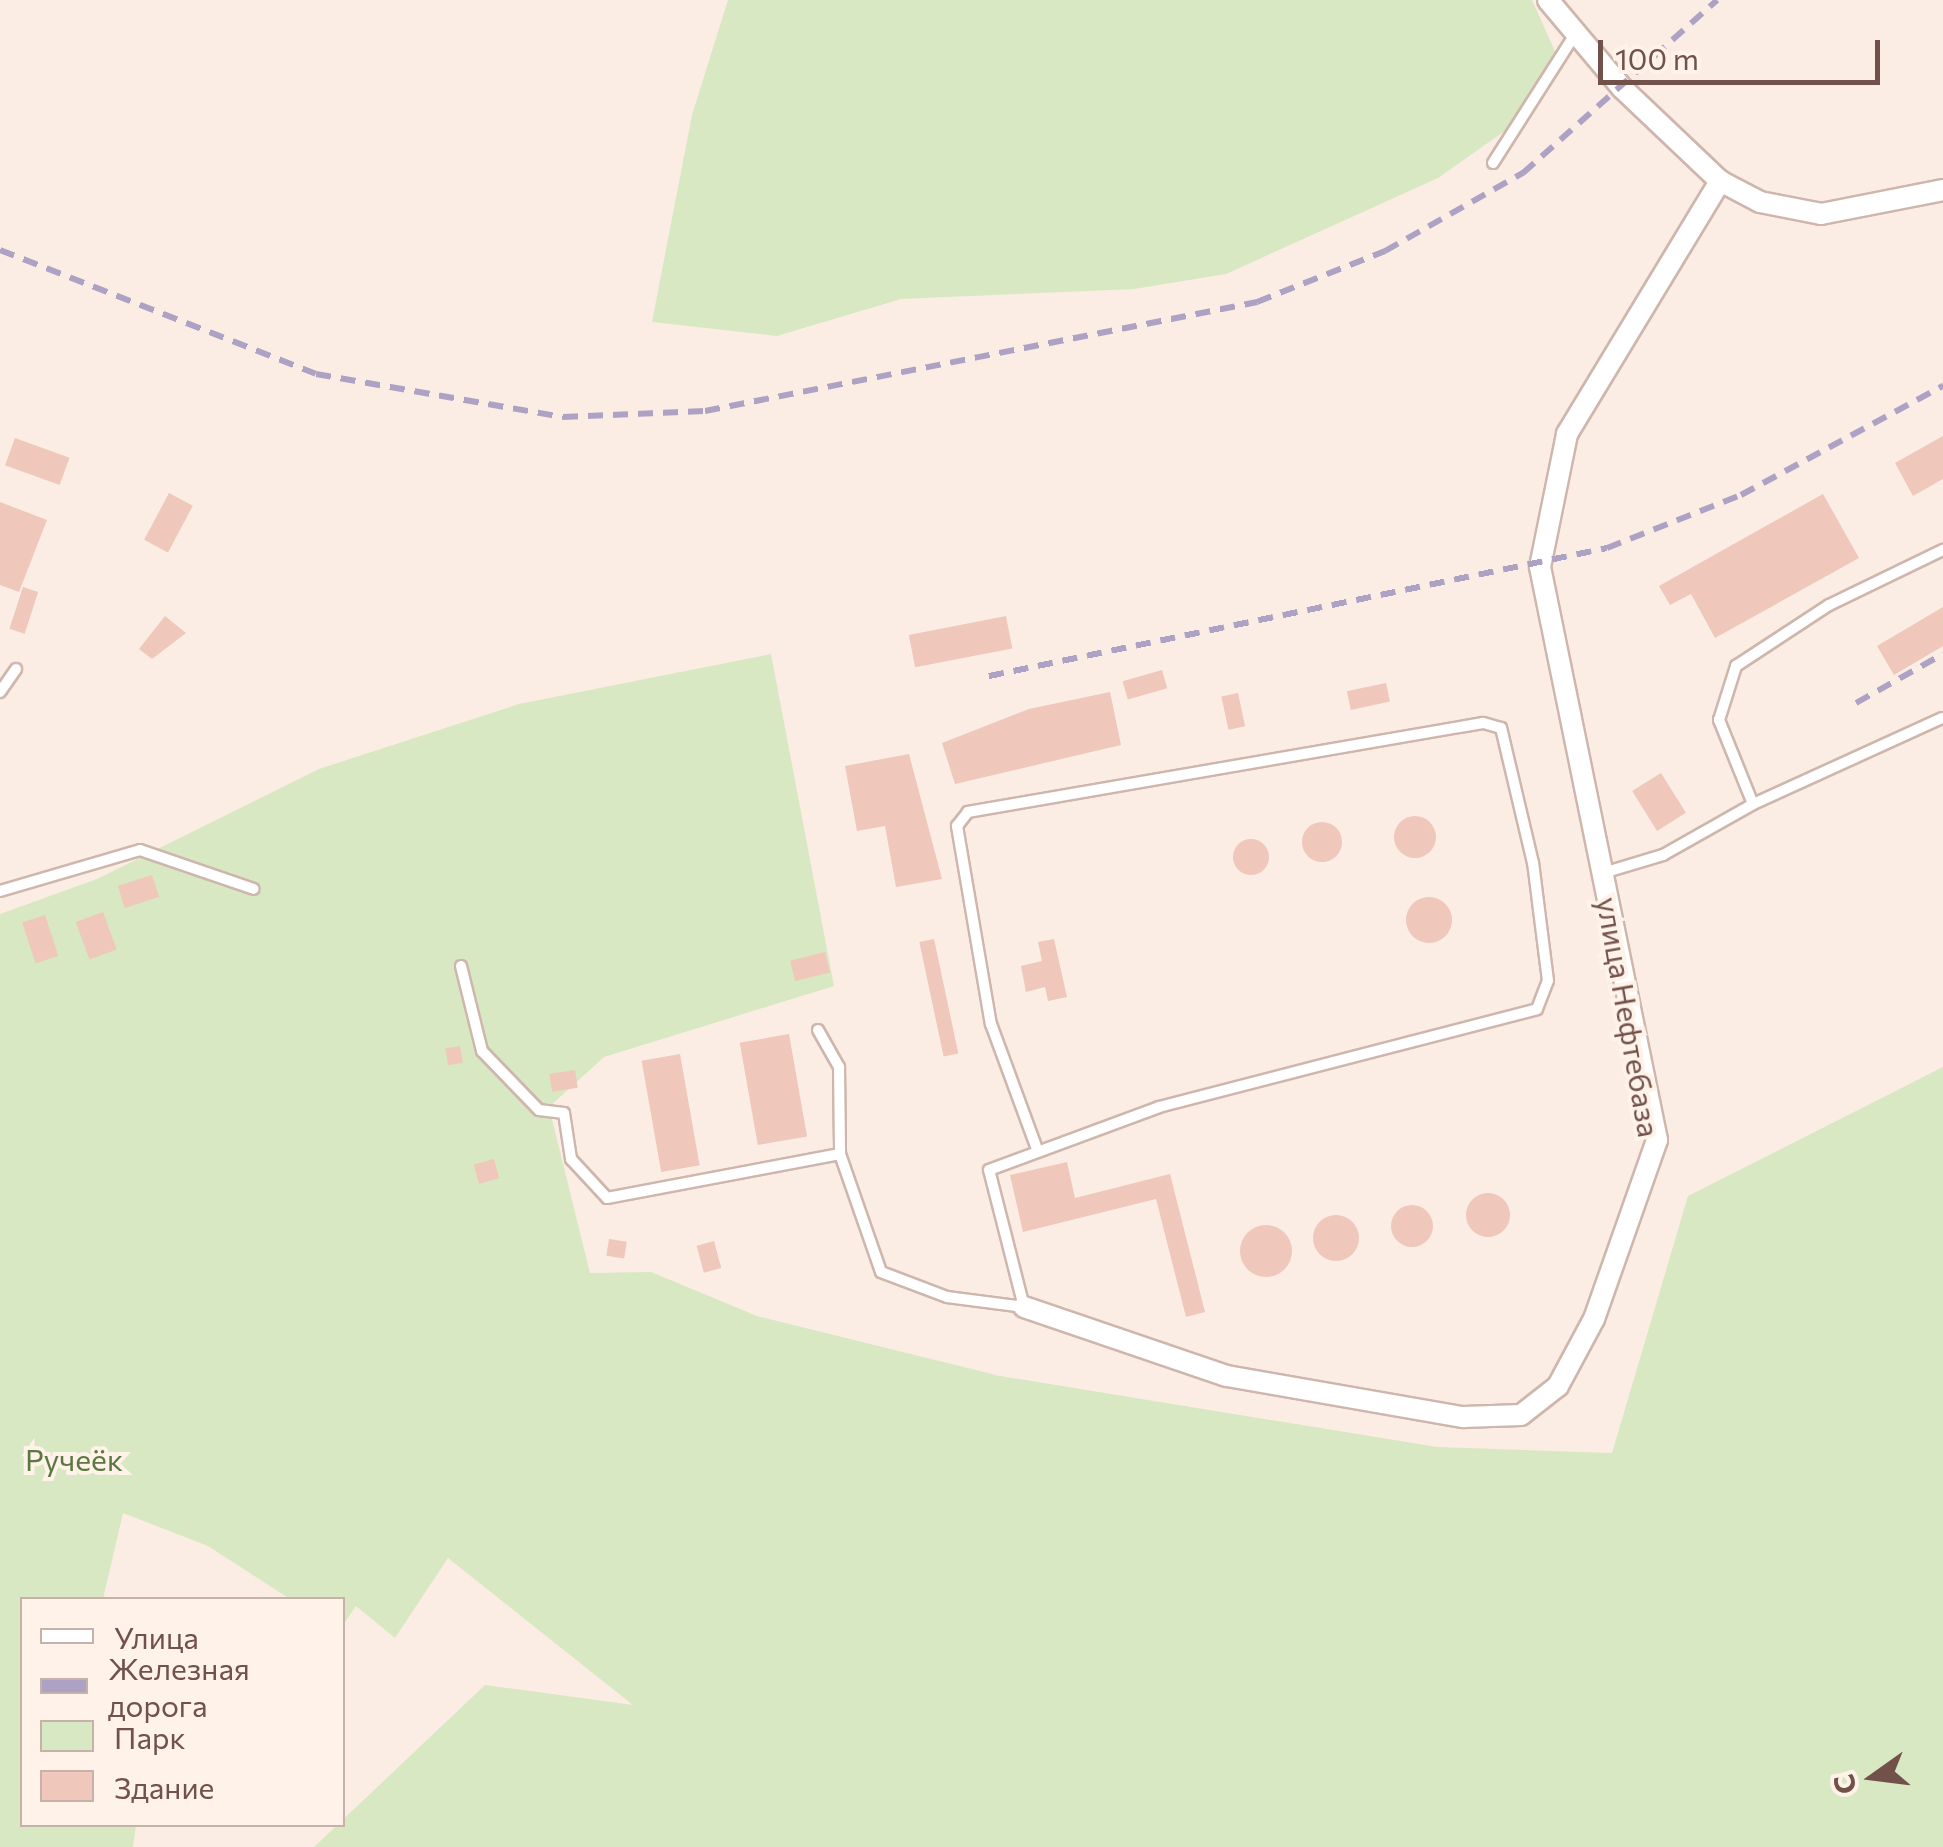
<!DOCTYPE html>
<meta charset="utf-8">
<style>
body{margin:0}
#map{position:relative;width:1943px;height:1847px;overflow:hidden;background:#fbede3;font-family:Commissioner,sans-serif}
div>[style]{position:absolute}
.green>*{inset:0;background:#d8e8c2}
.building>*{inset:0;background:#efc7bb;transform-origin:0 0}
.round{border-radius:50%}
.roads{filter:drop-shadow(2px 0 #ceb6ad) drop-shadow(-2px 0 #ceb6ad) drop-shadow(0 2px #ceb6ad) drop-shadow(0 -2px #ceb6ad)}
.service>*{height:10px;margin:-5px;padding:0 5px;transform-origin:5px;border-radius:5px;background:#fff}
.minor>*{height:20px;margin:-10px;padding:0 10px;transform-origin:10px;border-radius:10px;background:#fff}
.rail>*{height:6px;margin-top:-3px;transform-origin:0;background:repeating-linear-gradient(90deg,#aea2c4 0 15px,transparent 0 25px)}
span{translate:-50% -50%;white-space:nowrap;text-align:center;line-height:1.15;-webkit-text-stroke:8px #fef2e9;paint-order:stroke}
.street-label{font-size:30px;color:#72514a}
.park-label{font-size:30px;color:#5c7842}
.legend{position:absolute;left:20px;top:1597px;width:325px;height:230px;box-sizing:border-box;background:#fef2e9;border:2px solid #c6b2a9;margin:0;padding:12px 18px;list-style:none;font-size:30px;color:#72514a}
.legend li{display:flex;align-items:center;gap:20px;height:50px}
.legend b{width:50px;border:2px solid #c6b2a9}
.north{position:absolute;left:1823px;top:1727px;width:100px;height:100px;-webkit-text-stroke:8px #fef2e9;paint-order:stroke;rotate:256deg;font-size:28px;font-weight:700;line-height:40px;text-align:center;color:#72514a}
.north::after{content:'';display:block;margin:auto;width:35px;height:45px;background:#72514a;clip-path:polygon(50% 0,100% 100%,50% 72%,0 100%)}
.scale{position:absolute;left:1598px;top:40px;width:282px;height:45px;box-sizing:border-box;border:5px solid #72514a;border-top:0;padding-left:12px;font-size:30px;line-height:35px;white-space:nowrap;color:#72514a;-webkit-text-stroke:8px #fef2e9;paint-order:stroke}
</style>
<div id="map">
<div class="green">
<div style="clip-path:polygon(728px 0,1532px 0,1562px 67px,1536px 109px,1438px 178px,1226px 274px,1134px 289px,901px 299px,777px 336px,652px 322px,692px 115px)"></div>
<div style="clip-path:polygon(771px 654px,834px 986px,604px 1057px,549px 1107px,590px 1273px,651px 1272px,757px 1316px,1000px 1376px,1437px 1447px,1612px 1453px,1688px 1196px,1943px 1067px,1943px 1847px,314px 1847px,485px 1685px,633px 1705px,448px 1558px,395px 1638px,356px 1606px,343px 1625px,342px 1600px,290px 1599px,208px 1546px,123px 1513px,103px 1599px,22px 1600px,22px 1824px,136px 1825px,133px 1847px,0 1847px,0 914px,97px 879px,319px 769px,519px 704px)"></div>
</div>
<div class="building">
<div style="clip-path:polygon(1943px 436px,1943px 479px,1913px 496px,1895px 463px)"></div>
<div style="left:15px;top:438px;width:58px;height:29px;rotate:20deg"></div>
<div style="left:169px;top:493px;width:27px;height:53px;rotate:28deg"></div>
<div style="clip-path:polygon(1823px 494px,1859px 558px,1715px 638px,1691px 594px,1670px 605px,1659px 586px)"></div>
<div style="clip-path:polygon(0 502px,47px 520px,19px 592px,0 585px)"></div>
<div style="left:23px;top:587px;width:16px;height:44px;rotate:18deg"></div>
<div style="clip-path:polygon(1943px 607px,1943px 646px,1894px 675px,1877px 646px)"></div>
<div style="clip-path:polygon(165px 616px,186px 633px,152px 659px,139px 649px)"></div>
<div style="left:1006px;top:616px;width:33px;height:99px;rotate:79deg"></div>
<div style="left:1162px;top:670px;width:19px;height:41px;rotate:74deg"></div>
<div style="left:1386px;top:683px;width:19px;height:40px;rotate:78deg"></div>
<div style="clip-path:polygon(1110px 692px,1121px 745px,955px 784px,942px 743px,1029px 709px)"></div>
<div style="left:1238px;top:693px;width:34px;height:17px;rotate:78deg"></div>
<div style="clip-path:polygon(909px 754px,942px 879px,896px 887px,885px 826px,857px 831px,845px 766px)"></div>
<div style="left:1661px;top:773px;width:47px;height:34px;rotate:58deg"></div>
<div class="round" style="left:1394px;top:816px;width:42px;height:42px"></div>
<div class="round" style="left:1302px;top:822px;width:40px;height:40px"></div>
<div class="round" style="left:1233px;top:839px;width:36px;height:36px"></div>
<div style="left:152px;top:875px;width:23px;height:36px;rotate:72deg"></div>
<div class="round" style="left:1406px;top:897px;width:46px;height:46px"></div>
<div style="left:103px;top:912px;width:40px;height:29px;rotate:70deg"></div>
<div style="left:45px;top:915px;width:43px;height:24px;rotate:72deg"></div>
<div style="left:934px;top:939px;width:117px;height:15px;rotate:78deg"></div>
<div style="clip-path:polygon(1054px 939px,1067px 997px,1048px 1001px,1045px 987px,1026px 992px,1021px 966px,1042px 961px,1038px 942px)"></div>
<div style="left:825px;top:952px;width:21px;height:36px;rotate:76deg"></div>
<div style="left:789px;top:1034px;width:104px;height:50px;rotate:80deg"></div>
<div style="left:460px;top:1046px;width:17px;height:15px;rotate:80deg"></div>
<div style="left:680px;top:1054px;width:113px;height:39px;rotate:80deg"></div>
<div style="left:575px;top:1070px;width:18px;height:26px;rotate:81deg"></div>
<div style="left:494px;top:1159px;width:20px;height:21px;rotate:75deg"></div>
<div style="clip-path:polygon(1067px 1162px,1075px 1198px,1170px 1174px,1205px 1312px,1186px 1317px,1156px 1199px,1023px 1232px,1010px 1175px)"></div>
<div class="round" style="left:1466px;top:1193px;width:44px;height:44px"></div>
<div class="round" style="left:1391px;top:1205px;width:42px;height:42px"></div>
<div class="round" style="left:1313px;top:1215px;width:46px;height:46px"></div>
<div class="round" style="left:1240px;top:1225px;width:52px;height:52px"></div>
<div style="left:609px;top:1239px;width:18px;height:17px;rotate:9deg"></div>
<div style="left:714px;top:1241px;width:28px;height:18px;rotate:75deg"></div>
</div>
<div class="roads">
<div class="service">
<div style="left:1493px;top:163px;width:151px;rotate:-57.5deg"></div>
<div style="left:0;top:692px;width:28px;rotate:-55deg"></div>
<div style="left:1942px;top:718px;width:208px;rotate:155.5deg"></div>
<div style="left:1753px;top:804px;width:91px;rotate:-112deg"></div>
<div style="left:1719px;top:720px;width:57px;rotate:-72.5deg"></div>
<div style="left:1736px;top:666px;width:111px;rotate:-33.3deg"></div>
<div style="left:1829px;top:605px;width:127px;rotate:-25.8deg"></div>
<div style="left:1603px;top:873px;width:63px;rotate:-16.7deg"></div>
<div style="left:1663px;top:855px;width:103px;rotate:-29.5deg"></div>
<div style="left:0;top:891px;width:146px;rotate:-16.3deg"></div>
<div style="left:140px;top:850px;width:120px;rotate:18.9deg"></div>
<div style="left:461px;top:966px;width:88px;rotate:76.1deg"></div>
<div style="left:482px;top:1051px;width:82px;rotate:46deg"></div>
<div style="left:539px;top:1110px;width:25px;rotate:7deg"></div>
<div style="left:564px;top:1113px;width:47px;rotate:81.3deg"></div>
<div style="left:571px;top:1159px;width:53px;rotate:47.3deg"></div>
<div style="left:607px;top:1198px;width:237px;rotate:-10.7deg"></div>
<div style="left:840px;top:1154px;width:125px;rotate:70.8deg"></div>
<div style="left:881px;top:1272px;width:71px;rotate:20.7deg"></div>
<div style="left:947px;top:1297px;width:78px;rotate:7.4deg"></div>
<div style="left:1024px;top:1307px;width:141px;rotate:-104.3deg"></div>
<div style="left:989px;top:1170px;width:181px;rotate:-20.3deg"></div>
<div style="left:1159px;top:1107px;width:390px;rotate:-14.5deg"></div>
<div style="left:1537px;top:1009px;width:30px;rotate:-69deg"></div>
<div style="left:1548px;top:981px;width:119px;rotate:-97.2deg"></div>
<div style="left:1533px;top:863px;width:139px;rotate:-103.3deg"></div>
<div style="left:1501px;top:728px;width:19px;rotate:-164deg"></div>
<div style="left:1483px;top:723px;width:523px;rotate:170.2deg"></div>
<div style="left:968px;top:812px;width:18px;rotate:128deg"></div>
<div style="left:957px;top:826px;width:201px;rotate:80.3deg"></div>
<div style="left:991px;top:1024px;width:130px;rotate:69.8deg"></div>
<div style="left:818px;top:1030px;width:43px;rotate:60.4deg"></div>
<div style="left:839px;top:1067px;width:87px;rotate:89.3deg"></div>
</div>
<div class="minor">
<div style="left:1548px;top:0;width:115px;rotate:49.9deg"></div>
<div style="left:1622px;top:88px;width:135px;rotate:43.5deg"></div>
<div style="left:1720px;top:181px;width:45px;rotate:27.7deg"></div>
<div style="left:1760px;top:202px;width:62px;rotate:11.1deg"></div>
<div style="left:1821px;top:214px;width:124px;rotate:-11.1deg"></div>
<div style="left:1024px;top:1307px;width:214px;rotate:18.8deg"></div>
<div style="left:1227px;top:1376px;width:240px;rotate:9.9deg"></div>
<div style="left:1463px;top:1417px;width:58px;rotate:-2deg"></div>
<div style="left:1521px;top:1415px;width:47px;rotate:-38.1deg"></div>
<div style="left:1558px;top:1386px;width:76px;rotate:-61.8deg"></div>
<div style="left:1594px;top:1319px;width:190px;rotate:-70.6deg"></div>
<div style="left:1657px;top:1140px;width:585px;rotate:-101.54deg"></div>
<div style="left:1540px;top:567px;width:136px;rotate:-78.5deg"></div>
<div style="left:1567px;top:434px;width:296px;rotate:-58.8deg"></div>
</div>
</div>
<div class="rail">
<div style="left:0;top:250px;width:339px;rotate:21.4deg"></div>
<div style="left:316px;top:374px;width:251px;rotate:9.9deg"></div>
<div style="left:563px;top:417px;width:142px;rotate:-2.4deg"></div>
<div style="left:705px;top:411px;width:563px;rotate:-11.17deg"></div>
<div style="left:1257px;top:302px;width:138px;rotate:-21.7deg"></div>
<div style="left:1385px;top:251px;width:159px;rotate:-29.5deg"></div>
<div style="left:1523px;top:173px;width:260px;rotate:-41.7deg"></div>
<div style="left:989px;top:676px;width:631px;rotate:-11.7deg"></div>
<div style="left:1607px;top:548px;width:144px;rotate:-21.6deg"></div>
<div style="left:1741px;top:495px;width:230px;rotate:-28.4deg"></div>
<div style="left:1856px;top:703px;width:100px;rotate:-29.4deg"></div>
</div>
<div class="street-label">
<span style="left:1629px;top:1017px;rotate:80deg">улица Нефтебаза</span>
</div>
<div class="park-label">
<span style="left:74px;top:1459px">Ручеёк</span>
</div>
<ul class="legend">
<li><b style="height:12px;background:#fff"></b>Улица</li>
<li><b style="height:12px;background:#aea2c4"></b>Железная дорога</li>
<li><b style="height:28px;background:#d8e8c2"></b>Парк</li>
<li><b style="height:28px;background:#efc7bb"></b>Здание</li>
</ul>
<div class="north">С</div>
<div class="scale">100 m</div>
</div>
